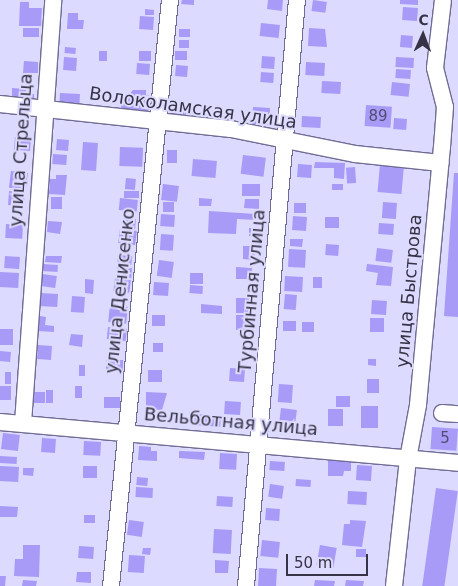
<!DOCTYPE html>
<meta charset="utf-8">
<style>
body{margin:0}
#map{position:relative;width:458px;height:586px;overflow:hidden;background:#dcdafe;font-family:"DejaVu Sans",sans-serif}
div>[style]{position:absolute}
.building>*{inset:0;background:#a79bf7;transform-origin:0 0}
.roads{filter:drop-shadow(1px 0 #706c94) drop-shadow(-1px 0 #706c94) drop-shadow(0 1px #706c94) drop-shadow(0 -1px #706c94)}
.minor>*{height:16px;margin:-8px;padding:0 8px;transform-origin:8px;border-radius:8px;background:#fff}
span{translate:-50% -50%;white-space:nowrap;text-align:center;line-height:1.15;-webkit-text-stroke:4px #dcdafe;paint-order:stroke}
.number-label{font-size:15px;color:#524d72}
.number-label span{-webkit-text-stroke-width:0}
.street-label{font-size:18px;color:#353345}
.north{position:absolute;left:398px;top:10px;width:50px;height:50px;-webkit-text-stroke:4px #dcdafe;paint-order:stroke;rotate:2deg;font-size:14px;font-weight:700;line-height:20px;text-align:center;color:#353345}
.north::after{content:'';display:block;margin:auto;width:18px;height:22px;background:#353345;clip-path:polygon(50% 0,100% 100%,50% 72%,0 100%)}
.scale{position:absolute;left:286px;top:554px;width:82px;height:22px;box-sizing:border-box;border:2px solid #353345;border-top:0;padding-left:6px;font-size:15px;line-height:18px;white-space:nowrap;color:#353345;-webkit-text-stroke:4px #dcdafe;paint-order:stroke}
</style>
<div id="map">
<div class="building">
<div style="clip-path:polygon(182px 0,194px 0,194px 5px,181px 4px)"></div>
<div style="clip-path:polygon(268px 0,283px 0,282px 11px,267px 9px)"></div>
<div style="left:313px;top:0;width:14px;height:11px;rotate:8deg"></div>
<div style="clip-path:polygon(400px 0,418px 0,418px 5px,400px 4px)"></div>
<div style="clip-path:polygon(20px 2px,29px 2px,29px 8px,42px 8px,41px 26px,19px 26px)"></div>
<div style="left:403px;top:7px;width:15px;height:13px;rotate:4deg"></div>
<div style="clip-path:polygon(145px 9px,154px 10px,154px 15px,145px 15px)"></div>
<div style="clip-path:polygon(68px 13px,78px 13px,78px 20px,84px 20px,83px 29px,67px 29px)"></div>
<div style="left:140px;top:16px;width:14px;height:13px;rotate:4deg"></div>
<div style="left:261px;top:23px;width:19px;height:13px;rotate:6deg"></div>
<div style="left:23px;top:28px;width:16px;height:9px"></div>
<div style="clip-path:polygon(309px 28px,325px 29px,327px 47px,308px 46px)"></div>
<div style="left:179px;top:29px;width:11px;height:8px"></div>
<div style="left:401px;top:35px;width:12px;height:12px;rotate:5deg"></div>
<div style="left:179px;top:40px;width:10px;height:8px"></div>
<div style="left:65px;top:47px;width:11px;height:6px;rotate:5deg"></div>
<div style="left:99px;top:51px;width:8px;height:10px"></div>
<div style="left:139px;top:51px;width:12px;height:10px"></div>
<div style="left:175px;top:51px;width:12px;height:9px"></div>
<div style="left:262px;top:56px;width:13px;height:12px;rotate:4deg"></div>
<div style="left:64px;top:57px;width:13px;height:13px;rotate:4deg"></div>
<div style="left:396px;top:57px;width:18px;height:10px;rotate:3deg"></div>
<div style="clip-path:polygon(24px 61px,38px 62px,38px 73px,23px 73px)"></div>
<div style="left:306px;top:62px;width:19px;height:13px;rotate:3deg"></div>
<div style="left:137px;top:63px;width:13px;height:11px;rotate:4deg"></div>
<div style="left:176px;top:65px;width:12px;height:11px;rotate:5deg"></div>
<div style="left:396px;top:69px;width:15px;height:9px;rotate:4deg"></div>
<div style="left:261px;top:72px;width:13px;height:10px;rotate:4deg"></div>
<div style="left:322px;top:81px;width:19px;height:12px;rotate:3deg"></div>
<div style="left:392px;top:82px;width:18px;height:13px;rotate:6deg"></div>
<div style="clip-path:polygon(12px 88px,26px 89px,26px 94px,34px 94px,34px 102px,12px 102px)"></div>
<div style="clip-path:polygon(133px 90px,146px 90px,146px 95px,149px 95px,149px 110px,144px 113px,121px 108px,121px 96px,127px 97px)"></div>
<div style="left:60px;top:93px;width:20px;height:14px;rotate:3deg"></div>
<div style="left:172px;top:104px;width:16px;height:12px;rotate:7deg"></div>
<div style="left:366px;top:105px;width:26px;height:21px;rotate:4deg"></div>
<div style="left:253px;top:107px;width:17px;height:17px;rotate:3deg"></div>
<div style="left:302px;top:116px;width:19px;height:11px;rotate:3deg"></div>
<div style="left:394px;top:118px;width:13px;height:11px;rotate:4deg"></div>
<div style="left:15px;top:137px;width:16px;height:13px;rotate:4deg"></div>
<div style="left:57px;top:139px;width:12px;height:11px;rotate:5deg"></div>
<div style="left:83px;top:142px;width:15px;height:28px;rotate:4deg"></div>
<div style="left:120px;top:147px;width:23px;height:19px;rotate:2deg"></div>
<div style="left:167px;top:150px;width:10px;height:13px"></div>
<div style="left:53px;top:154px;width:14px;height:10px;rotate:4deg"></div>
<div style="left:243px;top:155px;width:23px;height:19px;rotate:7deg"></div>
<div style="left:193px;top:159px;width:24px;height:17px;rotate:5deg"></div>
<div style="clip-path:polygon(315px 162px,345px 163px,344px 179px,334px 178px,334px 168px,314px 168px)"></div>
<div style="left:298px;top:164px;width:14px;height:13px;rotate:4deg"></div>
<div style="left:380px;top:164px;width:24px;height:28px;rotate:5deg"></div>
<div style="left:355px;top:167px;width:16px;height:9px;rotate:86deg"></div>
<div style="left:11px;top:171px;width:17px;height:17px;rotate:7deg"></div>
<div style="clip-path:polygon(454px 173px,458px 173px,458px 317px,444px 316px)"></div>
<div style="clip-path:polygon(56px 175px,67px 175px,65px 195px,49px 194px,50px 179px,56px 179px)"></div>
<div style="left:126px;top:178px;width:10px;height:11px;rotate:6deg"></div>
<div style="left:163px;top:184px;width:16px;height:16px;rotate:7deg"></div>
<div style="left:242px;top:184px;width:18px;height:12px"></div>
<div style="left:332px;top:184px;width:11px;height:6px"></div>
<div style="left:9px;top:191px;width:16px;height:14px;rotate:4deg"></div>
<div style="left:124px;top:191px;width:15px;height:7px"></div>
<div style="left:51px;top:197px;width:11px;height:12px"></div>
<div style="left:120px;top:198px;width:18px;height:12px;rotate:6deg"></div>
<div style="clip-path:polygon(199px 198px,212px 199px,211px 206px,199px 206px)"></div>
<div style="clip-path:polygon(245px 199px,259px 199px,259px 209px,244px 208px)"></div>
<div style="left:163px;top:202px;width:11px;height:10px"></div>
<div style="left:383px;top:202px;width:14px;height:16px;rotate:4deg"></div>
<div style="left:294px;top:203px;width:12px;height:10px"></div>
<div style="clip-path:polygon(209px 211px,258px 214px,258px 220px,237px 219px,236px 234px,208px 233px)"></div>
<div style="left:161px;top:214px;width:14px;height:12px;rotate:4deg"></div>
<div style="left:293px;top:216px;width:14px;height:14px;rotate:4deg"></div>
<div style="left:325px;top:217px;width:14px;height:11px"></div>
<div style="left:125px;top:218px;width:11px;height:10px;rotate:5deg"></div>
<div style="clip-path:polygon(48px 221px,62px 222px,60px 234px,47px 232px)"></div>
<div style="left:379px;top:223px;width:15px;height:11px;rotate:4deg"></div>
<div style="left:6px;top:224px;width:17px;height:14px;rotate:3deg"></div>
<div style="left:249px;top:228px;width:6px;height:8px"></div>
<div style="left:120px;top:229px;width:17px;height:14px;rotate:7deg"></div>
<div style="left:161px;top:234px;width:13px;height:16px;rotate:4deg"></div>
<div style="clip-path:polygon(290px 239px,303px 239px,302px 247px,290px 246px)"></div>
<div style="left:326px;top:244px;width:13px;height:11px;rotate:4deg"></div>
<div style="clip-path:polygon(243px 246px,255px 246px,254px 260px,243px 259px)"></div>
<div style="left:377px;top:248px;width:16px;height:13px;rotate:7deg"></div>
<div style="left:289px;top:249px;width:17px;height:18px;rotate:3deg"></div>
<div style="left:118px;top:255px;width:14px;height:9px;rotate:4deg"></div>
<div style="left:5px;top:256px;width:15px;height:12px;rotate:4deg"></div>
<div style="clip-path:polygon(46px 256px,62px 256px,61px 263px,45px 262px)"></div>
<div style="left:159px;top:260px;width:15px;height:16px;rotate:8deg"></div>
<div style="left:43px;top:264px;width:15px;height:7px;rotate:4deg"></div>
<div style="clip-path:polygon(367px 264px,393px 267px,391px 286px,376px 285px,378px 273px,366px 271px)"></div>
<div style="left:117px;top:267px;width:15px;height:10px;rotate:4deg"></div>
<div style="clip-path:polygon(236px 267px,252px 268px,251px 279px,236px 279px)"></div>
<div style="left:0;top:272px;width:19px;height:15px;rotate:3deg"></div>
<div style="left:190px;top:273px;width:13px;height:11px"></div>
<div style="left:42px;top:274px;width:15px;height:12px;rotate:8deg"></div>
<div style="left:285px;top:276px;width:18px;height:15px;rotate:3deg"></div>
<div style="left:313px;top:277px;width:9px;height:11px"></div>
<div style="left:115px;top:278px;width:16px;height:13px;rotate:7deg"></div>
<div style="clip-path:polygon(85px 279px,94px 280px,93px 294px,85px 293px)"></div>
<div style="left:154px;top:282px;width:15px;height:13px;rotate:4deg"></div>
<div style="left:190px;top:285px;width:13px;height:8px;rotate:4deg"></div>
<div style="left:40px;top:293px;width:18px;height:13px;rotate:3deg"></div>
<div style="left:285px;top:294px;width:12px;height:15px;rotate:5deg"></div>
<div style="left:72px;top:296px;width:13px;height:16px;rotate:4deg"></div>
<div style="left:236px;top:298px;width:14px;height:15px"></div>
<div style="left:372px;top:300px;width:15px;height:14px;rotate:4deg"></div>
<div style="clip-path:polygon(201px 304px,222px 306px,222px 314px,201px 313px)"></div>
<div style="left:110px;top:305px;width:18px;height:17px;rotate:6deg"></div>
<div style="left:152px;top:315px;width:13px;height:11px"></div>
<div style="left:236px;top:315px;width:15px;height:15px"></div>
<div style="clip-path:polygon(40px 316px,46px 317px,45px 325px,54px 326px,54px 332px,38px 331px)"></div>
<div style="left:370px;top:318px;width:14px;height:14px"></div>
<div style="left:283px;top:321px;width:13px;height:10px"></div>
<div style="left:302px;top:322px;width:12px;height:10px"></div>
<div style="left:108px;top:327px;width:19px;height:12px;rotate:6deg"></div>
<div style="left:0;top:329px;width:13px;height:16px"></div>
<div style="clip-path:polygon(71px 334px,83px 335px,82px 347px,69px 345px)"></div>
<div style="left:153px;top:343px;width:10px;height:9px"></div>
<div style="left:38px;top:345px;width:14px;height:14px;rotate:4deg"></div>
<div style="left:0;top:351px;width:11px;height:10px;rotate:5deg"></div>
<div style="clip-path:polygon(368px 359px,376px 359px,376px 366px,368px 365px)"></div>
<div style="left:106px;top:360px;width:17px;height:11px"></div>
<div style="left:79px;top:365px;width:6px;height:11px"></div>
<div style="left:230px;top:368px;width:15px;height:13px;rotate:4deg"></div>
<div style="left:148px;top:370px;width:14px;height:12px"></div>
<div style="left:5px;top:372px;width:6px;height:12px"></div>
<div style="left:367px;top:379px;width:12px;height:14px"></div>
<div style="left:279px;top:384px;width:14px;height:18px;rotate:4deg"></div>
<div style="left:0;top:386px;width:11px;height:14px"></div>
<div style="left:75px;top:386px;width:7px;height:12px"></div>
<div style="left:46px;top:390px;width:7px;height:13px"></div>
<div style="left:33px;top:392px;width:12px;height:11px"></div>
<div style="clip-path:polygon(146px 392px,167px 393px,162px 410px,146px 409px)"></div>
<div style="left:336px;top:396px;width:14px;height:11px"></div>
<div style="left:104px;top:397px;width:16px;height:11px"></div>
<div style="left:225px;top:401px;width:16px;height:13px;rotate:4deg"></div>
<div style="left:361px;top:406px;width:17px;height:22px"></div>
<div style="left:281px;top:408px;width:16px;height:12px;rotate:7deg"></div>
<div style="left:328px;top:409px;width:15px;height:17px"></div>
<div style="left:195px;top:414px;width:26px;height:11px;rotate:4deg"></div>
<div style="left:432px;top:427px;width:26px;height:22px;rotate:4deg"></div>
<div style="left:3px;top:433px;width:17px;height:16px;rotate:7deg"></div>
<div style="left:42px;top:438px;width:14px;height:14px;rotate:4deg"></div>
<div style="left:84px;top:441px;width:17px;height:14px;rotate:3deg"></div>
<div style="clip-path:polygon(139px 446px,151px 447px,151px 451px,157px 451px,157px 461px,138px 460px)"></div>
<div style="clip-path:polygon(179px 451px,205px 452px,204px 460px,179px 458px)"></div>
<div style="left:220px;top:453px;width:17px;height:16px;rotate:3deg"></div>
<div style="left:0;top:456px;width:17px;height:7px;rotate:3deg"></div>
<div style="clip-path:polygon(328px 460px,351px 460px,351px 471px,344px 471px,343px 476px,328px 476px)"></div>
<div style="left:270px;top:461px;width:15px;height:9px;rotate:4deg"></div>
<div style="left:357px;top:465px;width:15px;height:15px;rotate:4deg"></div>
<div style="left:0;top:466px;width:19px;height:15px;rotate:3deg"></div>
<div style="left:83px;top:466px;width:14px;height:12px"></div>
<div style="clip-path:polygon(23px 468px,34px 468px,33px 476px,23px 475px)"></div>
<div style="left:137px;top:477px;width:11px;height:8px;rotate:5deg"></div>
<div style="left:296px;top:479px;width:15px;height:7px;rotate:4deg"></div>
<div style="left:270px;top:484px;width:14px;height:13px;rotate:8deg"></div>
<div style="left:136px;top:487px;width:17px;height:10px;rotate:3deg"></div>
<div style="left:436px;top:488px;width:22px;height:99px;rotate:8deg"></div>
<div style="left:348px;top:491px;width:19px;height:13px;rotate:3deg"></div>
<div style="left:217px;top:496px;width:16px;height:10px;rotate:4deg"></div>
<div style="clip-path:polygon(0 506px,18px 507px,17px 517px,0 517px)"></div>
<div style="left:266px;top:508px;width:14px;height:12px;rotate:4deg"></div>
<div style="left:84px;top:515px;width:11px;height:8px"></div>
<div style="left:129px;top:520px;width:15px;height:15px;rotate:8deg"></div>
<div style="clip-path:polygon(350px 520px,366px 521px,362px 547px,342px 545px,344px 524px,350px 524px)"></div>
<div style="left:214px;top:529px;width:18px;height:24px;rotate:3deg"></div>
<div style="left:262px;top:540px;width:18px;height:16px;rotate:6deg"></div>
<div style="clip-path:polygon(23px 545px,40px 545px,39px 577px,14px 576px,15px 559px,23px 559px)"></div>
<div style="left:320px;top:545px;width:17px;height:20px;rotate:10deg"></div>
<div style="left:79px;top:546px;width:15px;height:12px;rotate:4deg"></div>
<div style="clip-path:polygon(143px 548px,151px 548px,150px 555px,142px 554px)"></div>
<div style="left:356px;top:549px;width:10px;height:8px"></div>
<div style="left:129px;top:555px;width:16px;height:17px;rotate:4deg"></div>
<div style="clip-path:polygon(215px 560px,229px 561px,228px 573px,215px 573px)"></div>
<div style="left:259px;top:568px;width:18px;height:18px;rotate:3deg"></div>
<div style="clip-path:polygon(77px 572px,91px 572px,91px 583px,76px 582px)"></div>
<div style="clip-path:polygon(0 576px,6px 576px,5px 586px,0 586px)"></div>
<div style="clip-path:polygon(23px 580px,37px 581px,36px 586px,22px 586px)"></div>
<div style="clip-path:polygon(315px 580px,335px 581px,334px 586px,314px 586px)"></div>
<div style="clip-path:polygon(346px 580px,364px 581px,363px 586px,345px 586px)"></div>
</div>
<div class="roads">
<div class="minor">
<div style="left:0;top:104px;width:232px;rotate:6.2deg"></div>
<div style="left:231px;top:129px;width:126px;rotate:11.4deg"></div>
<div style="left:355px;top:154px;width:86px;rotate:6deg"></div>
<div style="left:442px;top:413px;width:16px;rotate:4deg"></div>
<div style="left:0;top:422px;width:460px;rotate:5.1deg"></div>
<div style="left:23px;top:423px;width:424px;rotate:-85.9deg"></div>
<div style="left:111px;top:586px;width:589px;rotate:-84.25deg"></div>
<div style="left:246px;top:586px;width:588px;rotate:-85.03deg"></div>
<div style="left:394px;top:586px;width:128px;rotate:-83.7deg"></div>
<div style="left:408px;top:459px;width:55px;rotate:-79.5deg"></div>
<div style="left:418px;top:405px;width:259px;rotate:-84.7deg"></div>
<div style="left:442px;top:147px;width:40px;rotate:-85.7deg"></div>
<div style="left:445px;top:107px;width:40px;rotate:-104.4deg"></div>
<div style="left:435px;top:68px;width:68px;rotate:-83.3deg"></div>
</div>
</div>
<div class="number-label">
<span style="left:378px;top:117px">89</span>
<span style="left:445px;top:439px">5</span>
</div>
<div class="street-label">
<span style="left:193px;top:108px;rotate:8deg">Волоколамская улица</span>
<span style="left:21px;top:150px;rotate:-86deg">улица Стрельца</span>
<span style="left:120px;top:291px;rotate:-84deg">улица Денисенко</span>
<span style="left:252px;top:291px;rotate:-85deg">Турбинная улица</span>
<span style="left:409px;top:291px;rotate:-85deg">улица Быстрова</span>
<span style="left:231px;top:422px;rotate:5deg">Вельботная улица</span>
</div>
<div class="north">С</div>
<div class="scale">50 m</div>
</div>
